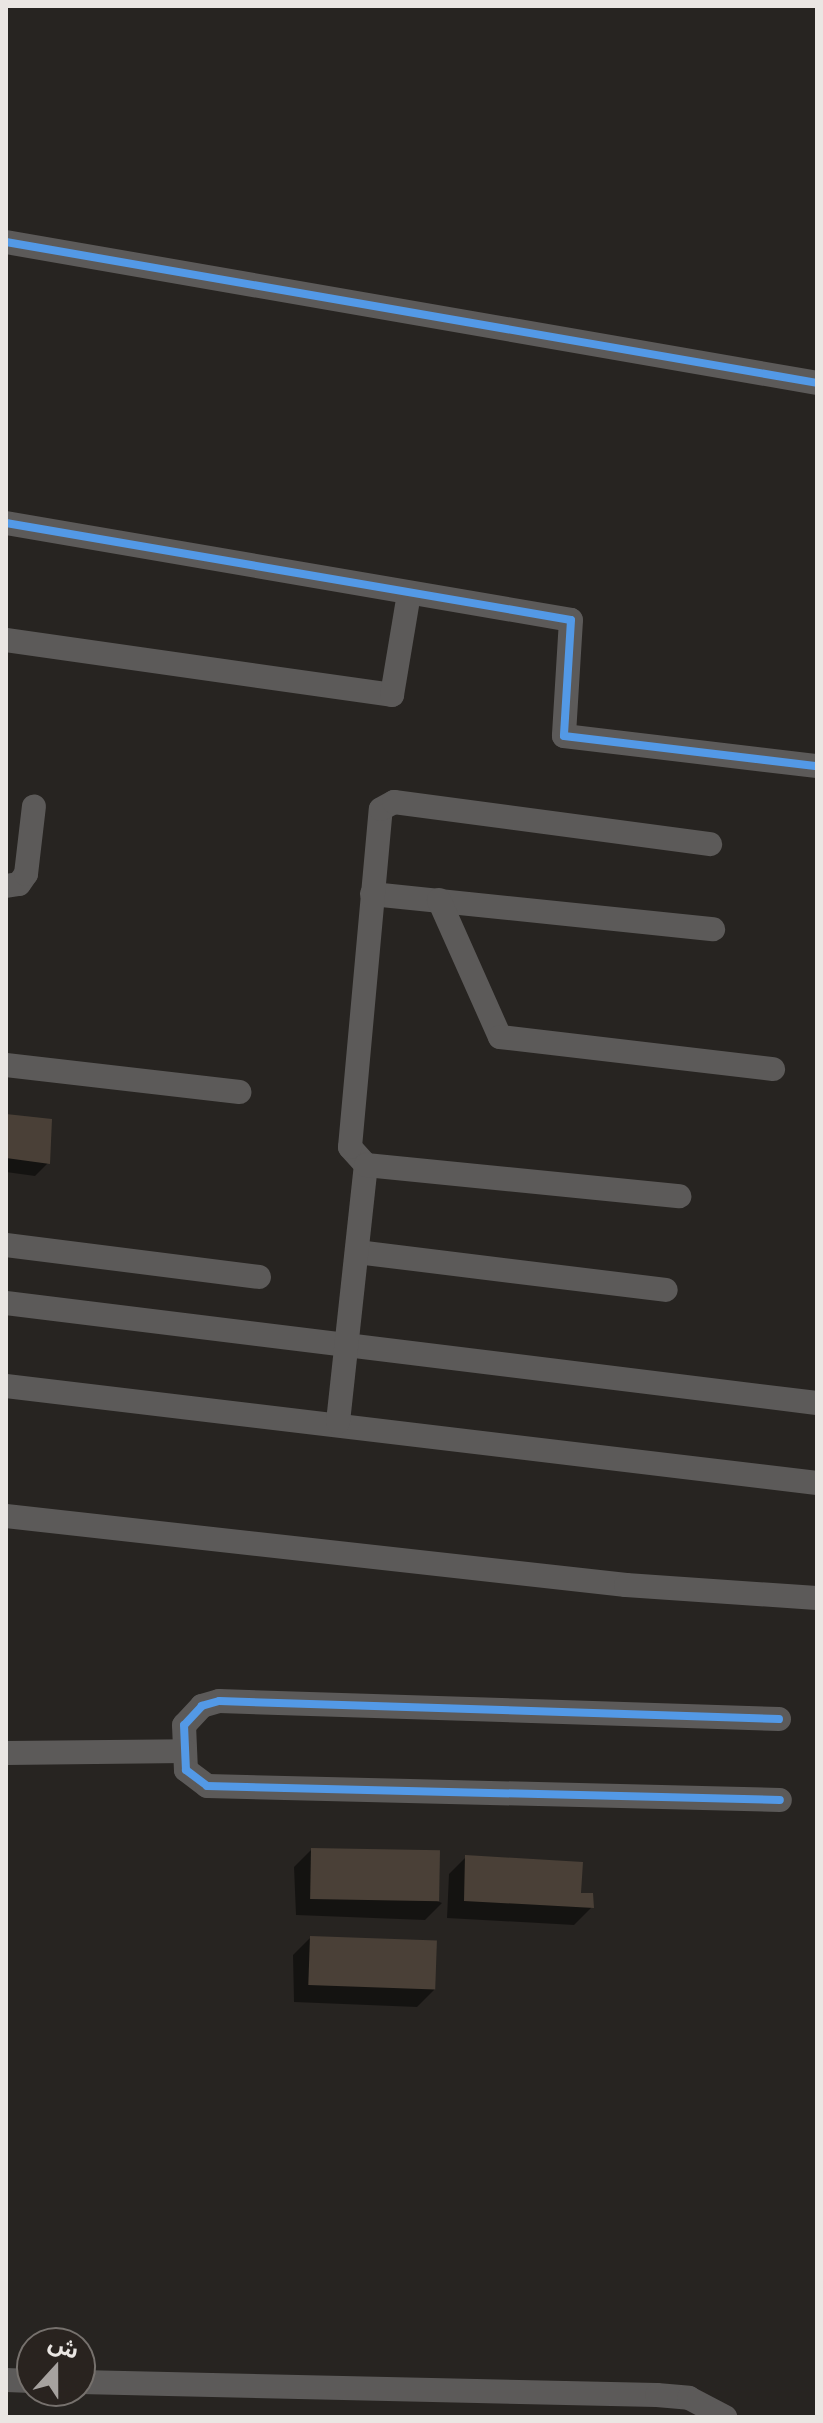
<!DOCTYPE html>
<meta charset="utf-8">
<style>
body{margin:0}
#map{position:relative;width:823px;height:2423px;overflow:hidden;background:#272421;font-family:Lato,"Noto Sans Arabic",sans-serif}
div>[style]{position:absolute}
.shadow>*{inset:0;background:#0007}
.building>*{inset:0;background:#4a4037;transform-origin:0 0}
.minor>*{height:24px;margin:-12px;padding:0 12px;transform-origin:12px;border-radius:12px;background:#5c5a59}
.cycleway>*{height:8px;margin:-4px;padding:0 4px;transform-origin:4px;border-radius:4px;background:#5399e6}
span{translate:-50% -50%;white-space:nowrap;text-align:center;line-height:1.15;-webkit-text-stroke:8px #29231f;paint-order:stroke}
.frame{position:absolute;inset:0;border:8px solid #eae6e3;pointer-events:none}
.north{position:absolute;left:16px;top:2327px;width:80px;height:80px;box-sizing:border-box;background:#29231f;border:2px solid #76716d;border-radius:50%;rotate:21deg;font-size:22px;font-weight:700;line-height:32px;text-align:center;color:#eae6e3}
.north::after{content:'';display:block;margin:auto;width:28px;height:36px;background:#a6a29f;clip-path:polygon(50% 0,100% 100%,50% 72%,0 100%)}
</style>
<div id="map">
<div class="shadow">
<div style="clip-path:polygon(6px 1118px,48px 1163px,35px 1176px,6px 1172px)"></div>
<div style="clip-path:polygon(311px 1850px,442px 1903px,425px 1920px,296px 1915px,294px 1867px)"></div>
<div style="clip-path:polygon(466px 1857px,579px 1895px,592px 1907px,574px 1925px,447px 1918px,449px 1874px)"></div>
<div style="clip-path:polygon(310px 1938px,435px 1989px,417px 2007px,294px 2002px,293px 1955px)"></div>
</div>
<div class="building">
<div style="clip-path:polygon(6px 1114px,52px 1119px,50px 1164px,6px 1158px)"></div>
<div style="left:311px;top:1848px;width:129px;height:51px;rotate:1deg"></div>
<div style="clip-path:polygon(465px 1855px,583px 1862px,581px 1893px,593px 1893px,594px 1908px,464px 1901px)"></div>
<div style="left:310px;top:1936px;width:127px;height:49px;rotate:2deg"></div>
</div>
<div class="minor">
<div style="left:6px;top:242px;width:823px;rotate:9.86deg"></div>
<div style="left:6px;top:523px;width:573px;rotate:9.74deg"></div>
<div style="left:571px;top:620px;width:116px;rotate:93.5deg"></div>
<div style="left:564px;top:736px;width:255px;rotate:6.8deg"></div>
<div style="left:6px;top:640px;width:390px;rotate:8.1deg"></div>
<div style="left:392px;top:695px;width:103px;rotate:-80.5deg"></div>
<div style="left:6px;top:886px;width:13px;rotate:-9deg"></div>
<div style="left:19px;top:884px;width:12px;rotate:-55deg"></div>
<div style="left:26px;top:874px;width:68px;rotate:-83.3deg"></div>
<div style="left:372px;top:894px;width:343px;rotate:5.9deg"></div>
<div style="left:439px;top:900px;width:150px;rotate:66deg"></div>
<div style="left:500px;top:1037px;width:275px;rotate:6.7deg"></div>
<div style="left:6px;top:1065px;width:235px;rotate:6.6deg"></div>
<div style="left:366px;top:1165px;width:24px;rotate:-132deg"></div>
<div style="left:350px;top:1147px;width:339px;rotate:-84.8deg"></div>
<div style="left:381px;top:809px;width:15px;rotate:-28deg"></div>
<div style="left:394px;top:802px;width:319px;rotate:7.6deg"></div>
<div style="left:6px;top:1245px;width:255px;rotate:7.2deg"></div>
<div style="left:357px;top:1252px;width:311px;rotate:7deg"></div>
<div style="left:6px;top:1303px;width:817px;rotate:7.03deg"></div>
<div style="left:6px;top:1386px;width:817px;rotate:6.82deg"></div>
<div style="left:338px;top:1422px;width:259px;rotate:-83.8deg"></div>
<div style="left:366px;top:1165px;width:315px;rotate:5.7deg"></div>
<div style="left:6px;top:1516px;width:624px;rotate:6.35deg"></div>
<div style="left:626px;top:1585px;width:191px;rotate:3.9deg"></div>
<div style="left:779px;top:1719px;width:560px;rotate:-178.16deg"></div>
<div style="left:219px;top:1701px;width:18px;rotate:164deg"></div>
<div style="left:202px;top:1706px;width:26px;rotate:133deg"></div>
<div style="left:184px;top:1725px;width:45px;rotate:87.5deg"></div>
<div style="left:186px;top:1770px;width:26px;rotate:37deg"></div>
<div style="left:207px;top:1786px;width:573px;rotate:1.4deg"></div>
<div style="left:6px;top:1753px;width:179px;rotate:-0.6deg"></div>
<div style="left:6px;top:2380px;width:26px;rotate:2deg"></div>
<div style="left:80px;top:2382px;width:577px;rotate:1.29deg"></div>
<div style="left:657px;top:2395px;width:32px;rotate:5deg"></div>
<div style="left:689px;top:2398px;width:41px;rotate:27.8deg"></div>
</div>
<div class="cycleway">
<div style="left:6px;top:242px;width:823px;rotate:9.86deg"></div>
<div style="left:6px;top:523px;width:573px;rotate:9.74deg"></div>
<div style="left:571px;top:620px;width:116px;rotate:93.5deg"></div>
<div style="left:564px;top:736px;width:255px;rotate:6.8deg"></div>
<div style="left:779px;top:1719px;width:560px;rotate:-178.16deg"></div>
<div style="left:219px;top:1701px;width:18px;rotate:164deg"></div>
<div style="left:202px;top:1706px;width:26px;rotate:133deg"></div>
<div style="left:184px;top:1725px;width:45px;rotate:87.5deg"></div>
<div style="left:186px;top:1770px;width:26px;rotate:37deg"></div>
<div style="left:207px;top:1786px;width:573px;rotate:1.4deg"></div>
</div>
<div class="frame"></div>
<div class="north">ش</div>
</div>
